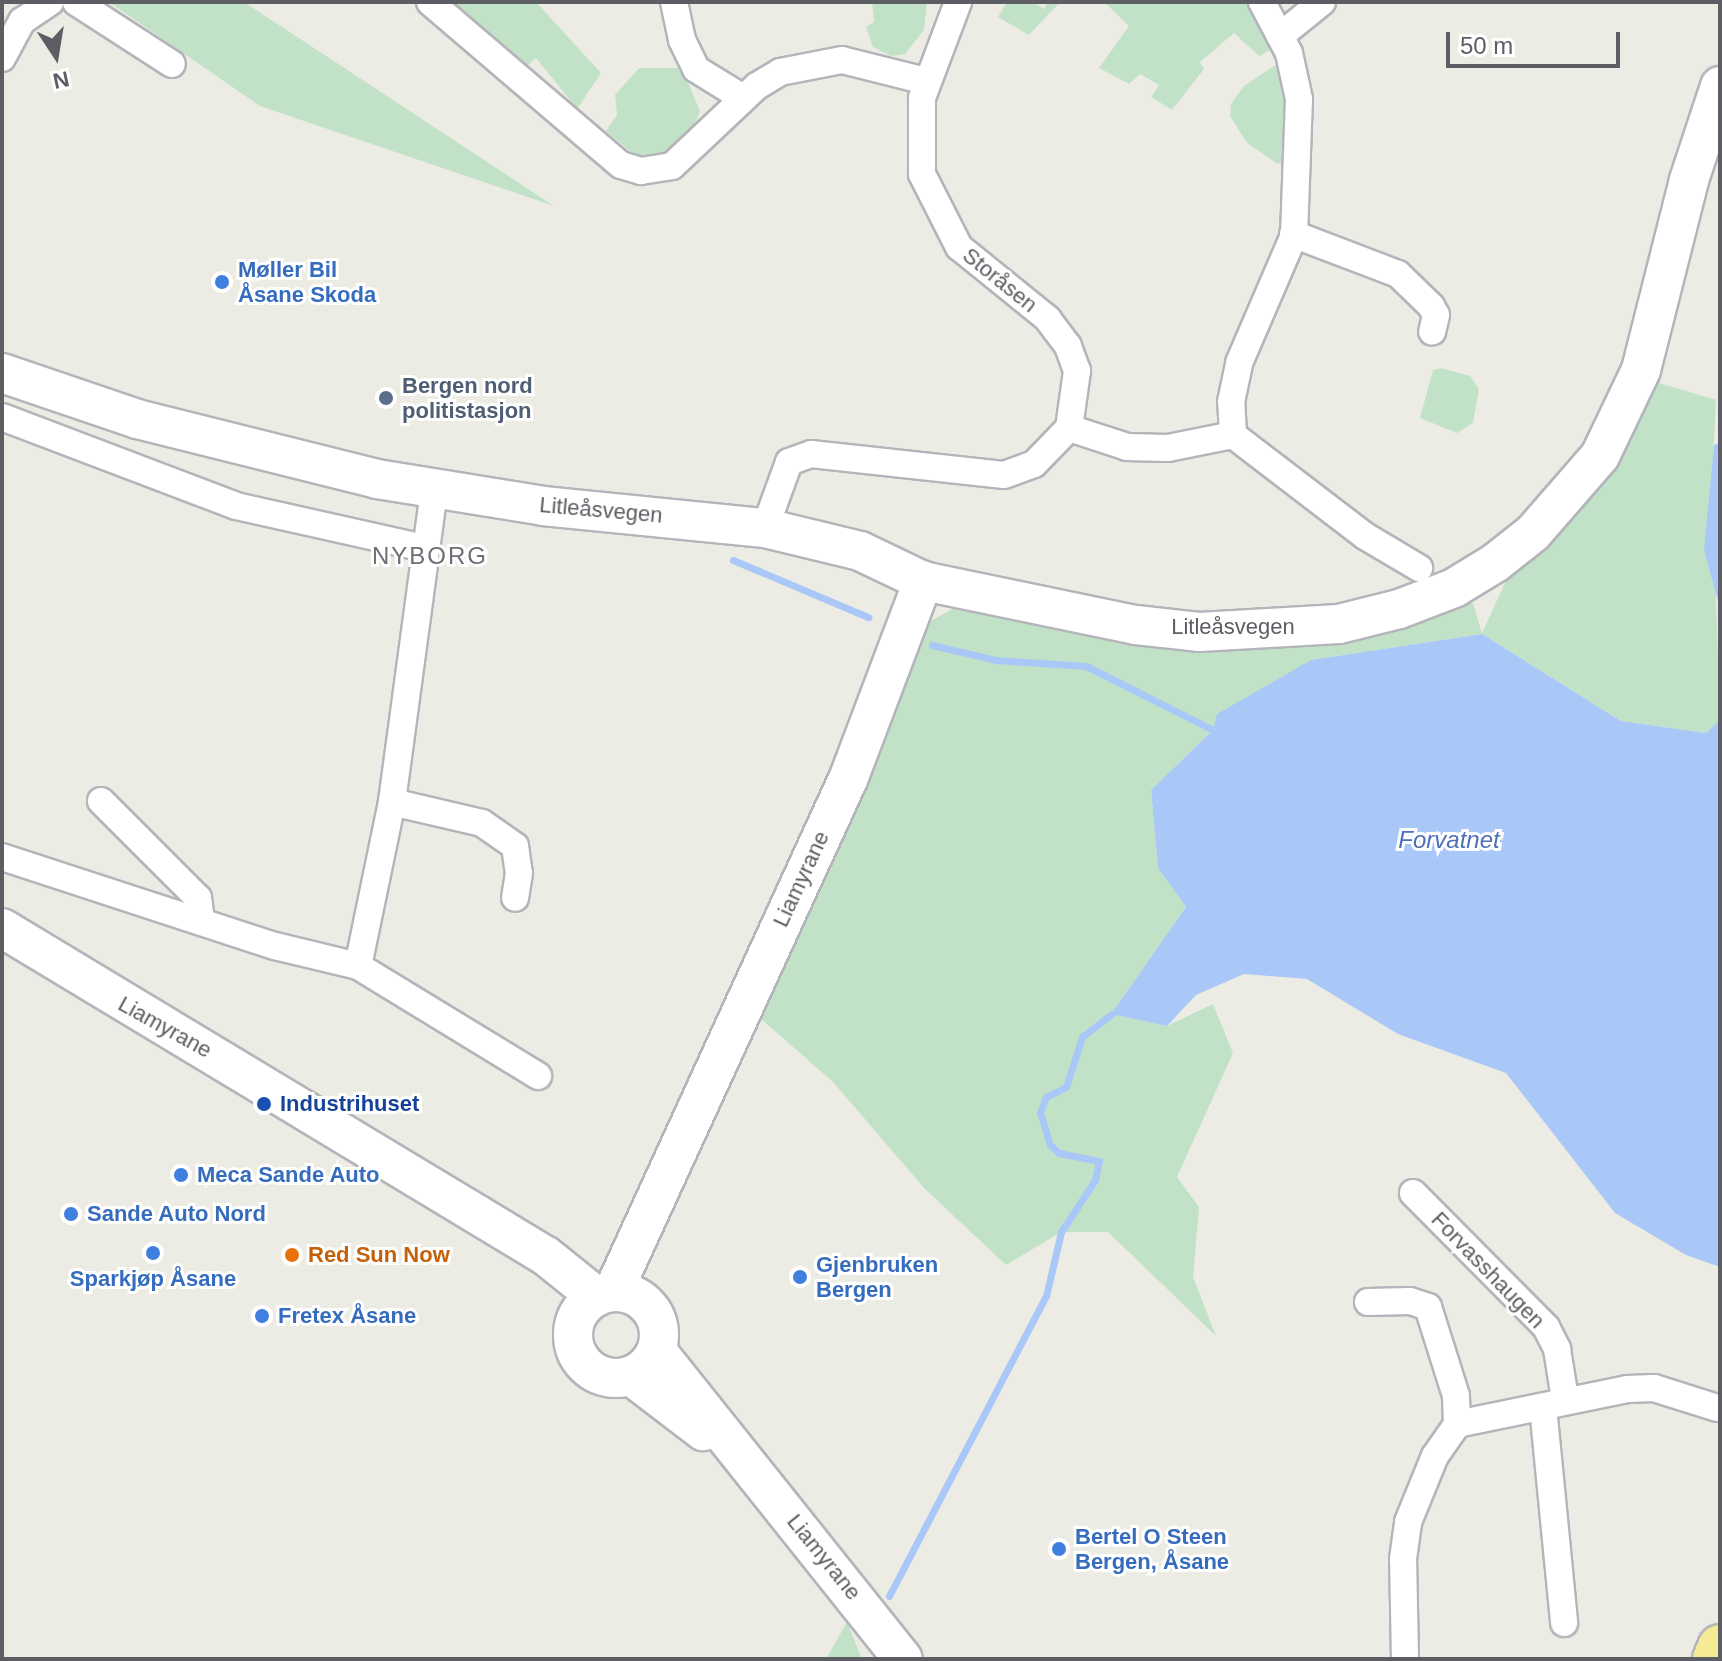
<!DOCTYPE html>
<meta charset="utf-8">
<style>
body{margin:0}
#map{position:relative;width:1722px;height:1661px;overflow:hidden;background:#edece4;font-family:Arial,sans-serif}
div>[style]{position:absolute}
.green>*{inset:0;background:#c2e2c8}
.water>*{inset:0;background:#a9c8f7}
.stream>*{height:7px;margin:-3.5px;padding:0 3.5px;transform-origin:3.5px;border-radius:3.5px;background:#a9c8f7}
.roads{filter:drop-shadow(2px 0 #b4b5ba) drop-shadow(-2px 0 #b4b5ba) drop-shadow(0 2px #b4b5ba) drop-shadow(0 -2px #b4b5ba)}
.street>*{height:26px;margin:-13px;padding:0 13px;transform-origin:13px;border-radius:13px;background:#fff}
.secondary>*{height:38px;margin:-19px;padding:0 19px;transform-origin:19px;border-radius:19px;background:#fff}
.secondary>.ring{margin:-19px;padding:0;box-sizing:content-box;background:none;border:38px solid #fff;border-radius:50%}
.highway>*{height:44px;margin:-22px;padding:0 22px;transform-origin:22px;border-radius:22px;background:#f4eb94}
.dots>*{width:22px;height:22px;translate:-50% -50%;box-sizing:border-box;border:4px solid #fff;border-radius:50%}
span{translate:-50% -50%;white-space:nowrap;text-align:center;line-height:1.15;-webkit-text-stroke:6px #fff;paint-order:stroke}
.shop-label{font-size:22px;color:#366cbe;font-weight:700}
.left{translate:0 -50%;text-align:left}
.street-label{font-size:22px;color:#5c5e63}
.service-label{font-size:22px;color:#4e5e75;font-weight:700}
.transit-label{font-size:22px;color:#164399;font-weight:700}
.food-label{font-size:22px;color:#c56008;font-weight:700}
.neighbourhood-label{font-size:24px;color:#6d6f75;letter-spacing:2px}
.water-label{font-size:24px;color:#4e70b9;font-style:italic}
.frame{position:absolute;inset:0;border:4px solid #5c5e63;pointer-events:none}
.north{position:absolute;left:16px;top:16px;width:80px;height:80px;-webkit-text-stroke:6px #fff;paint-order:stroke;rotate:168deg;font-size:22px;font-weight:700;line-height:32px;text-align:center;color:#5c5e63}
.north::after{content:'';display:block;margin:auto;width:28px;height:36px;background:#5c5e63;clip-path:polygon(50% 0,100% 100%,50% 72%,0 100%)}
.scale{position:absolute;left:1446px;top:32px;width:174px;height:36px;box-sizing:border-box;border:4px solid #5c5e63;border-top:0;padding-left:10px;font-size:24px;line-height:28px;white-space:nowrap;color:#5c5e63;-webkit-text-stroke:6px #fff;paint-order:stroke}
</style>
<div id="map">
<div class="green">
<div style="clip-path:polygon(109px 2px,244px 2px,554px 206px,260px 106px)"></div>
<div style="clip-path:polygon(440px 2px,536px 2px,601px 73px,577px 109px,536px 58px,522px 71px)"></div>
<div style="clip-path:polygon(872px 2px,927px 2px,924px 30px,905px 54px,891px 56px,873px 47px,866px 27px,874px 22px)"></div>
<div style="clip-path:polygon(1007px 2px,1033px 2px,1044px 9px,1048px 2px,1060px 2px,1029px 35px,998px 17px)"></div>
<div style="clip-path:polygon(1104px 2px,1248px 2px,1274px 48px,1259px 56px,1234px 33px,1200px 62px,1204px 69px,1172px 110px,1151px 97px,1159px 85px,1140px 74px,1129px 84px,1099px 68px,1129px 26px)"></div>
<div style="clip-path:polygon(1280px 62px,1292px 87px,1289px 159px,1278px 164px,1247px 143px,1230px 116px,1231px 104px,1244px 86px)"></div>
<div style="clip-path:polygon(639px 68px,682px 68px,700px 111px,694px 126px,659px 156px,635px 155px,606px 131px,617px 115px,615px 95px)"></div>
<div style="clip-path:polygon(1441px 368px,1470px 376px,1479px 389px,1473px 423px,1457px 433px,1420px 418px,1433px 370px)"></div>
<div style="clip-path:polygon(1656px 382px,1716px 400px,1712px 478px,1720px 720px,1706px 733px,1621px 721px,1482px 634px,1311px 660px,1213px 730px,1151px 790px,1158px 868px,1186px 907px,1111px 1014px,1167px 1026px,1213px 1004px,1233px 1053px,1177px 1177px,1199px 1207px,1193px 1277px,1216px 1336px,1108px 1232px,1061px 1232px,1006px 1265px,924px 1188px,833px 1082px,753px 1012px,927px 623px,954px 608px,979px 603px,1109px 635px,1473px 603px,1482px 633px,1510px 572px,1579px 511px)"></div>
<div style="clip-path:polygon(847px 1622px,862px 1659px,826px 1659px)"></div>
</div>
<div class="water">
<div style="clip-path:polygon(1720px 443px,1720px 609px,1704px 550px,1714px 445px)"></div>
<div style="clip-path:polygon(1482px 634px,1621px 721px,1706px 733px,1720px 720px,1720px 1267px,1686px 1255px,1615px 1213px,1506px 1073px,1398px 1034px,1307px 979px,1244px 974px,1196px 995px,1167px 1026px,1111px 1014px,1186px 907px,1158px 868px,1151px 790px,1213px 730px,1217px 714px,1311px 660px)"></div>
</div>
<div class="stream">
<div style="left:733px;top:560px;width:147px;rotate:22.9deg"></div>
<div style="left:932px;top:645px;width:66px;rotate:13.2deg"></div>
<div style="left:996px;top:660px;width:90px;rotate:3.8deg"></div>
<div style="left:1086px;top:666px;width:142px;rotate:26.7deg"></div>
<div style="left:889px;top:1596px;width:339px;rotate:-62.4deg"></div>
<div style="left:1046px;top:1296px;width:66px;rotate:-76.8deg"></div>
<div style="left:1061px;top:1232px;width:62px;rotate:-56.8deg"></div>
<div style="left:1095px;top:1180px;width:19px;rotate:-78deg"></div>
<div style="left:1099px;top:1161px;width:41px;rotate:-168.7deg"></div>
<div style="left:1059px;top:1153px;width:12px;rotate:-138deg"></div>
<div style="left:1050px;top:1145px;width:34px;rotate:-107deg"></div>
<div style="left:1040px;top:1112px;width:16px;rotate:-68deg"></div>
<div style="left:1046px;top:1097px;width:22px;rotate:-27deg"></div>
<div style="left:1066px;top:1087px;width:52px;rotate:-72.3deg"></div>
<div style="left:1082px;top:1037px;width:37px;rotate:-38deg"></div>
</div>
<div class="roads">
<div class="street">
<div style="left:76px;top:2px;width:114px;rotate:32.9deg"></div>
<div style="left:430px;top:2px;width:251px;rotate:40.5deg"></div>
<div style="left:621px;top:165px;width:21px;rotate:17deg"></div>
<div style="left:641px;top:171px;width:31px;rotate:-9deg"></div>
<div style="left:672px;top:166px;width:117px;rotate:-43.3deg"></div>
<div style="left:757px;top:86px;width:27px;rotate:-31deg"></div>
<div style="left:780px;top:72px;width:63px;rotate:-11deg"></div>
<div style="left:842px;top:60px;width:87px;rotate:14deg"></div>
<div style="left:674px;top:2px;width:39px;rotate:78deg"></div>
<div style="left:682px;top:40px;width:32px;rotate:64deg"></div>
<div style="left:696px;top:69px;width:55px;rotate:31.7deg"></div>
<div style="left:1280px;top:36px;width:54px;rotate:-39deg"></div>
<div style="left:2px;top:58px;width:42px;rotate:-61.6deg"></div>
<div style="left:22px;top:21px;width:34px;rotate:-34deg"></div>
<div style="left:1293px;top:234px;width:112px;rotate:20.9deg"></div>
<div style="left:1398px;top:274px;width:46px;rotate:44.1deg"></div>
<div style="left:1431px;top:306px;width:10px;rotate:61deg"></div>
<div style="left:1436px;top:315px;width:17px;rotate:103deg"></div>
<div style="left:2px;top:417px;width:250px;rotate:20.8deg"></div>
<div style="left:236px;top:506px;width:193px;rotate:12.6deg"></div>
<div style="left:1069px;top:428px;width:61px;rotate:18.1deg"></div>
<div style="left:1127px;top:447px;width:41px;rotate:1.4deg"></div>
<div style="left:1168px;top:448px;width:66px;rotate:-11.3deg"></div>
<div style="left:1233px;top:435px;width:33px;rotate:-93deg"></div>
<div style="left:1231px;top:402px;width:40px;rotate:-78deg"></div>
<div style="left:1239px;top:363px;width:139px;rotate:-66.7deg"></div>
<div style="left:1294px;top:235px;width:136px;rotate:-87.9deg"></div>
<div style="left:1299px;top:99px;width:47px;rotate:-102.3deg"></div>
<div style="left:1289px;top:53px;width:58px;rotate:-117.9deg"></div>
<div style="left:1233px;top:435px;width:166px;rotate:37.4deg"></div>
<div style="left:1365px;top:536px;width:63px;rotate:30.7deg"></div>
<div style="left:434px;top:491px;width:314px;rotate:97.7deg"></div>
<div style="left:392px;top:802px;width:167px;rotate:101.7deg"></div>
<div style="left:358px;top:966px;width:211px;rotate:31.4deg"></div>
<div style="left:765px;top:528px;width:70px;rotate:-70deg"></div>
<div style="left:789px;top:462px;width:23px;rotate:-20deg"></div>
<div style="left:811px;top:454px;width:194px;rotate:6.2deg"></div>
<div style="left:1004px;top:475px;width:32px;rotate:-20deg"></div>
<div style="left:1034px;top:464px;width:50px;rotate:-45.8deg"></div>
<div style="left:1069px;top:428px;width:58px;rotate:-82deg"></div>
<div style="left:1077px;top:371px;width:27px;rotate:-110deg"></div>
<div style="left:1068px;top:346px;width:34px;rotate:-127deg"></div>
<div style="left:1048px;top:319px;width:114px;rotate:-141deg"></div>
<div style="left:959px;top:247px;width:82px;rotate:-116.9deg"></div>
<div style="left:922px;top:174px;width:76px;rotate:-90deg"></div>
<div style="left:922px;top:98px;width:103px;rotate:-69.4deg"></div>
<div style="left:101px;top:801px;width:137px;rotate:45deg"></div>
<div style="left:198px;top:898px;width:22px;rotate:82deg"></div>
<div style="left:392px;top:802px;width:92px;rotate:13.1deg"></div>
<div style="left:482px;top:823px;width:40px;rotate:34.9deg"></div>
<div style="left:515px;top:846px;width:27px;rotate:82deg"></div>
<div style="left:519px;top:873px;width:25px;rotate:99deg"></div>
<div style="left:2px;top:857px;width:287px;rotate:18.1deg"></div>
<div style="left:275px;top:946px;width:85px;rotate:13.5deg"></div>
<div style="left:1413px;top:1193px;width:189px;rotate:45.2deg"></div>
<div style="left:1546px;top:1327px;width:25px;rotate:63deg"></div>
<div style="left:1557px;top:1349px;width:51px;rotate:80.9deg"></div>
<div style="left:1368px;top:1302px;width:42px;rotate:-1.4deg"></div>
<div style="left:1410px;top:1301px;width:19px;rotate:18deg"></div>
<div style="left:1428px;top:1307px;width:93px;rotate:72.5deg"></div>
<div style="left:1456px;top:1396px;width:28px;rotate:88deg"></div>
<div style="left:1543px;top:1407px;width:217px;rotate:84.4deg"></div>
<div style="left:1405px;top:1659px;width:100px;rotate:-91.1deg"></div>
<div style="left:1403px;top:1559px;width:37px;rotate:-82deg"></div>
<div style="left:1408px;top:1522px;width:71px;rotate:-67.8deg"></div>
<div style="left:1435px;top:1456px;width:39px;rotate:-55deg"></div>
<div style="left:1457px;top:1424px;width:174px;rotate:-11.6deg"></div>
<div style="left:1627px;top:1389px;width:27px;rotate:-2deg"></div>
<div style="left:1654px;top:1388px;width:66px;rotate:17.6deg"></div>
</div>
<div class="secondary">
<div style="left:2px;top:373px;width:143px;rotate:18.8deg"></div>
<div style="left:137px;top:419px;width:247px;rotate:14deg"></div>
<div style="left:377px;top:479px;width:168px;rotate:9.2deg"></div>
<div style="left:543px;top:506px;width:223px;rotate:5.7deg"></div>
<div style="left:765px;top:528px;width:98px;rotate:13.6deg"></div>
<div style="left:860px;top:551px;width:70px;rotate:25.5deg"></div>
<div style="left:923px;top:581px;width:217px;rotate:11.7deg"></div>
<div style="left:1136px;top:625px;width:63px;rotate:6.3deg"></div>
<div style="left:1199px;top:632px;width:140px;rotate:-3.3deg"></div>
<div style="left:1339px;top:624px;width:62px;rotate:-14deg"></div>
<div style="left:1399px;top:609px;width:59px;rotate:-20.9deg"></div>
<div style="left:1454px;top:588px;width:48px;rotate:-31.4deg"></div>
<div style="left:1495px;top:563px;width:48px;rotate:-38.3deg"></div>
<div style="left:1533px;top:533px;width:102px;rotate:-49deg"></div>
<div style="left:1600px;top:456px;width:95px;rotate:-64.5deg"></div>
<div style="left:1641px;top:370px;width:196px;rotate:-75.8deg"></div>
<div style="left:1689px;top:180px;width:99px;rotate:-71.7deg"></div>
<div style="left:2px;top:928px;width:635px;rotate:31.09deg"></div>
<div style="left:546px;top:1256px;width:65px;rotate:38.8deg"></div>
<div style="left:613px;top:1292px;width:566px;rotate:-65.38deg"></div>
<div style="left:849px;top:777px;width:210px;rotate:-69.3deg"></div>
<div class="ring" style="left:573px;top:1292px;width:48px;height:48px"></div>
<div style="left:657px;top:1351px;width:394px;rotate:51.4deg"></div>
<div style="left:631px;top:1376px;width:91px;rotate:37.4deg"></div>
</div>
<div class="highway">
<div style="left:1715px;top:1659px;width:13px;rotate:-67deg"></div>
</div>
</div>
<div class="dots">
<div style="left:222px;top:282px;background:#3f7fe0"></div>
<div style="left:386px;top:398px;background:#5c6f8a"></div>
<div style="left:264px;top:1104px;background:#1a4fb4"></div>
<div style="left:181px;top:1175px;background:#3f7fe0"></div>
<div style="left:71px;top:1214px;background:#3f7fe0"></div>
<div style="left:153px;top:1253px;background:#3f7fe0"></div>
<div style="left:292px;top:1255px;background:#e8710a"></div>
<div style="left:800px;top:1277px;background:#3f7fe0"></div>
<div style="left:262px;top:1316px;background:#3f7fe0"></div>
<div style="left:1059px;top:1549px;background:#3f7fe0"></div>
</div>
<div class="shop-label">
<span class="left" style="left:238px;top:282px">Møller Bil<br>Åsane Skoda</span>
<span class="left" style="left:197px;top:1175px">Meca Sande Auto</span>
<span class="left" style="left:87px;top:1214px">Sande Auto Nord</span>
<span class="left" style="left:816px;top:1277px">Gjenbruken<br>Bergen</span>
<span style="left:153px;top:1279px">Sparkjøp Åsane</span>
<span class="left" style="left:278px;top:1316px">Fretex Åsane</span>
<span class="left" style="left:1075px;top:1549px">Bertel O Steen<br>Bergen, Åsane</span>
</div>
<div class="street-label">
<span style="left:1000px;top:280px;rotate:39deg">Storåsen</span>
<span style="left:601px;top:510px;rotate:5deg">Litleåsvegen</span>
<span style="left:1233px;top:627px">Litleåsvegen</span>
<span style="left:801px;top:879px;rotate:-65deg">Liamyrane</span>
<span style="left:165px;top:1027px;rotate:29deg">Liamyrane</span>
<span style="left:1488px;top:1270px;rotate:46deg">Forvasshaugen</span>
<span style="left:824px;top:1557px;rotate:51deg">Liamyrane</span>
</div>
<div class="service-label">
<span class="left" style="left:402px;top:398px">Bergen nord<br>politistasjon</span>
</div>
<div class="transit-label">
<span class="left" style="left:280px;top:1104px">Industrihuset</span>
</div>
<div class="food-label">
<span class="left" style="left:308px;top:1255px">Red Sun Now</span>
</div>
<div class="neighbourhood-label">
<span style="left:430px;top:556px">NYBORG</span>
</div>
<div class="water-label">
<span style="left:1449px;top:840px">Forvatnet</span>
</div>
<div class="frame"></div>
<div class="north">N</div>
<div class="scale">50 m</div>
</div>
